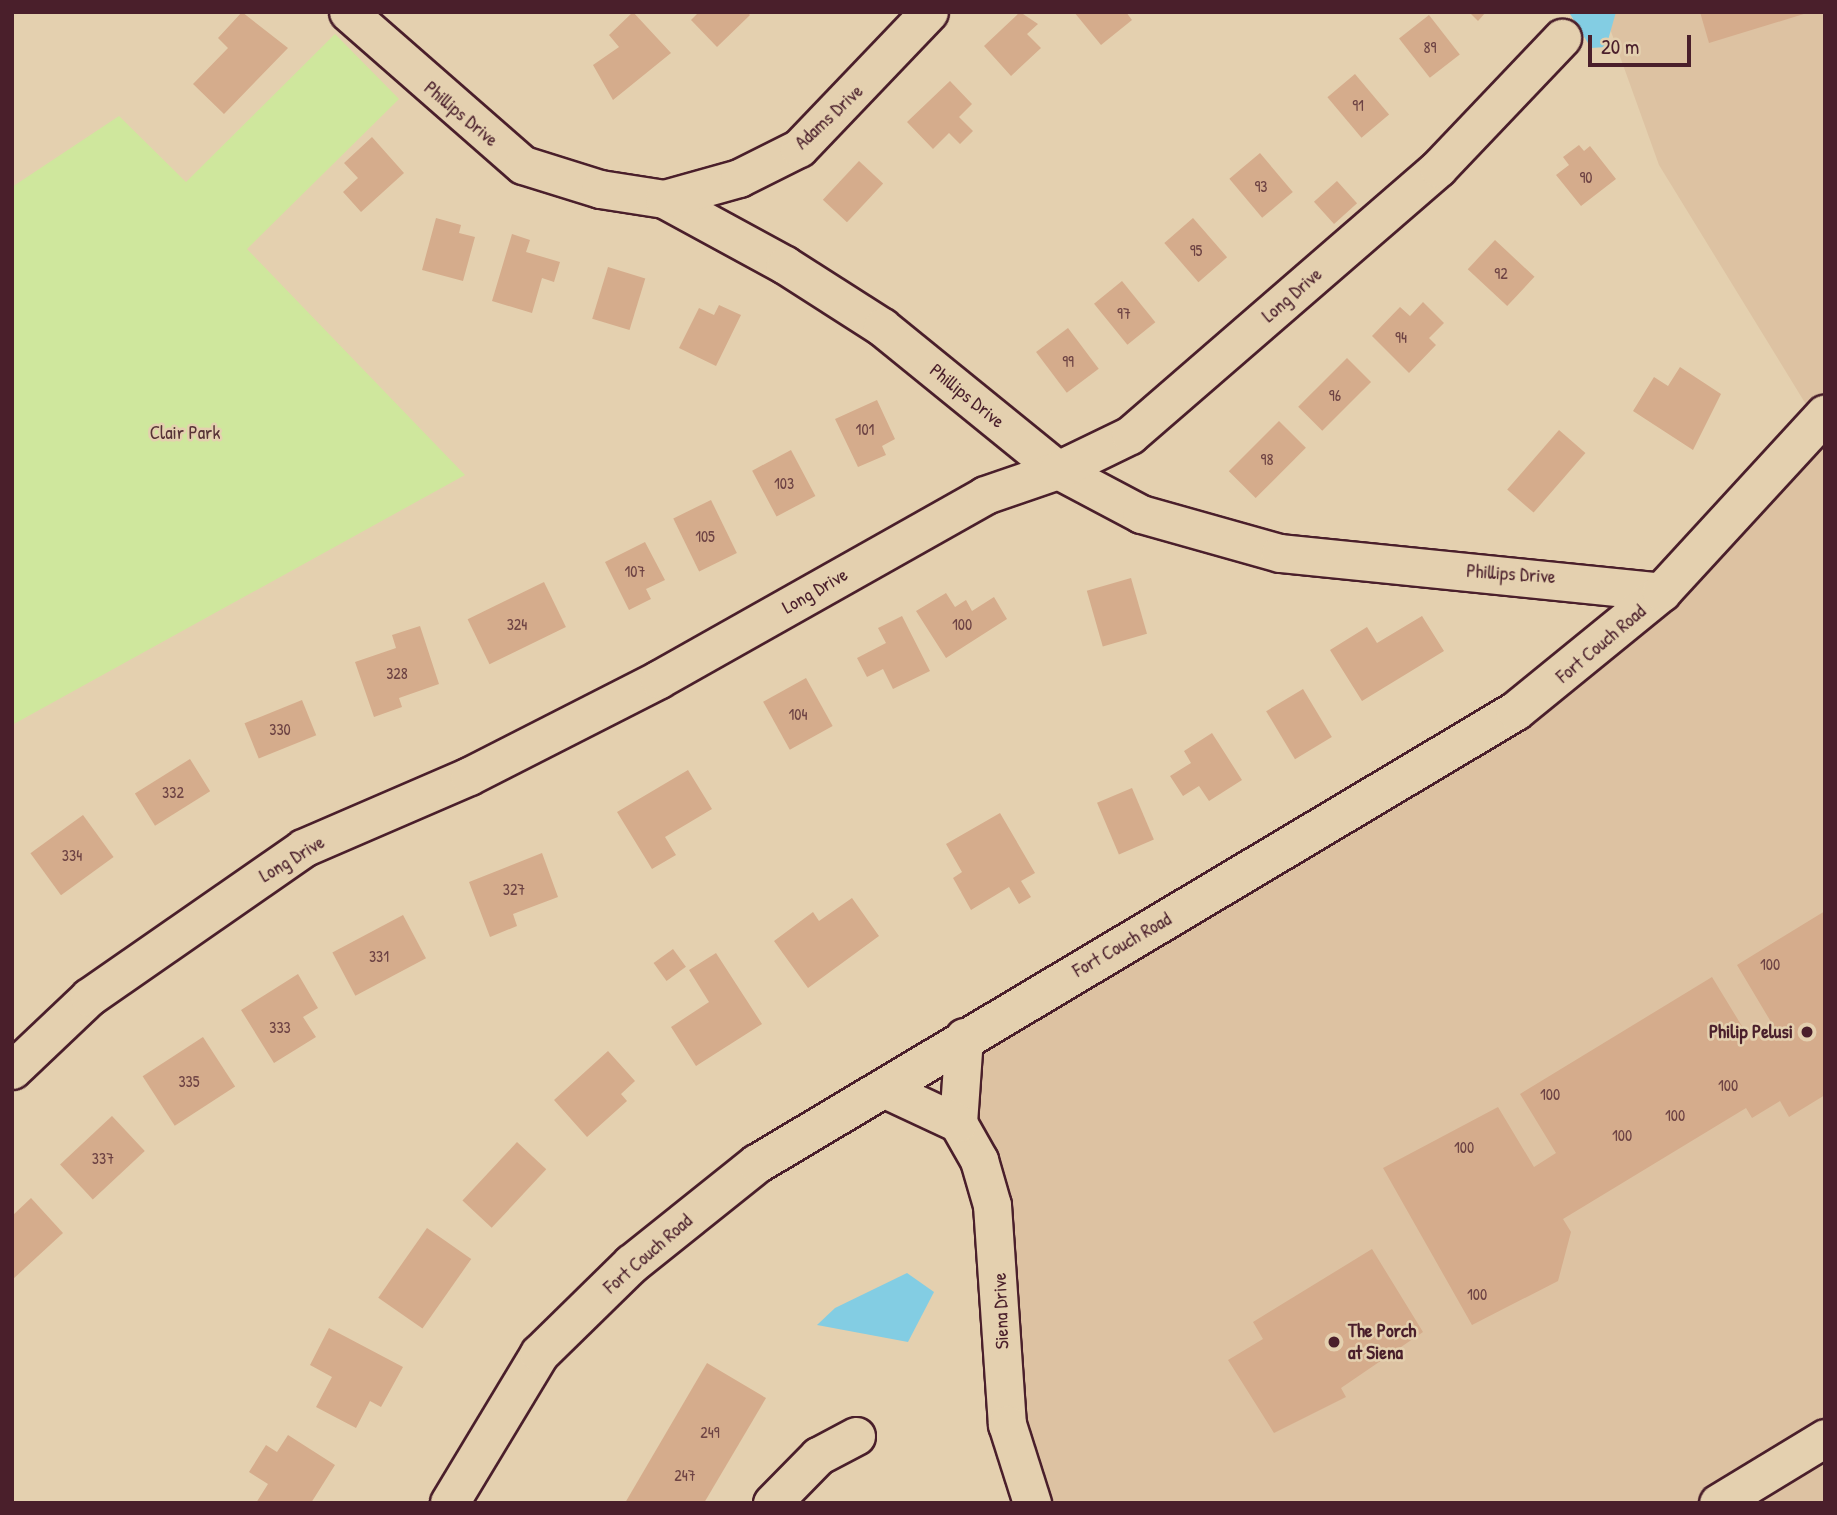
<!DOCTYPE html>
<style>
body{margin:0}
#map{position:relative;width:1837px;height:1515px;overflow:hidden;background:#e4d0af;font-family:"Patrick Hand",sans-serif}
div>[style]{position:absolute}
.built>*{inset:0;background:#ddc2a2}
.green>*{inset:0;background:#cfe79d}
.water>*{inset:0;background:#83cde3}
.building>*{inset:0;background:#d5ac8c;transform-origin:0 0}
.roads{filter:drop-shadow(2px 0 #4a1f2b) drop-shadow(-2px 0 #4a1f2b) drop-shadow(0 2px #4a1f2b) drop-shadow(0 -2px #4a1f2b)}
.street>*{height:37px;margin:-18.5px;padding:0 18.5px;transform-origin:18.5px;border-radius:18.5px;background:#e4d0af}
.secondary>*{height:38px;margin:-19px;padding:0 19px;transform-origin:19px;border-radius:19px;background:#e4d0af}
.dots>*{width:19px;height:19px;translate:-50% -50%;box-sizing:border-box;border:4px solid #e4d0af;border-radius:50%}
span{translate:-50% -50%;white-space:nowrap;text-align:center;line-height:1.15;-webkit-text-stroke:5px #e4d0af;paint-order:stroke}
.number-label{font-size:16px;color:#6d4243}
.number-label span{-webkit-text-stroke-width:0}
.street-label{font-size:19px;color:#4a1f2b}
.park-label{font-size:19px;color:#573336}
.poi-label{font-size:19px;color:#4a1f2b;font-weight:700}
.right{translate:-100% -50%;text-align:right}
.left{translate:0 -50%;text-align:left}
.frame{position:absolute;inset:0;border:14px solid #4a1f2b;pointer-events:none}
.scale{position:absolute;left:1588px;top:35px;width:103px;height:32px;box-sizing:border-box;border:4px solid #4a1f2b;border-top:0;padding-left:9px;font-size:21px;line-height:24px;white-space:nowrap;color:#4a1f2b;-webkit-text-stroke:5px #e4d0af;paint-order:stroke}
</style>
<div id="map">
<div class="built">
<div style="clip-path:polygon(1604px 12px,1825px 12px,1825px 1503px,1032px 1503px,964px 1037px,1516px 711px,1818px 424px,1659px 165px)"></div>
</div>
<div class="green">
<div style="clip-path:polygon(335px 34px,399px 99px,247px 249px,465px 475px,12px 725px,12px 187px,119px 116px,186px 182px)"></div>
</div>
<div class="water">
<div style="clip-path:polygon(1616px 12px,1606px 47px,1591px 48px,1570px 14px)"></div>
<div style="clip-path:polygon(907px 1273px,934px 1292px,908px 1342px,817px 1325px,835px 1308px)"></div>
</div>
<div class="building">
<div style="clip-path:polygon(242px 12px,288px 48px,224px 114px,193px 84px,228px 48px,218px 38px)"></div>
<div style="clip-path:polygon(633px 12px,671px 53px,613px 100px,593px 65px,619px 47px,609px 35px)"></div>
<div style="clip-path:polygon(699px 12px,747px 12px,750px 15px,717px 47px,691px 20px)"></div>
<div style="clip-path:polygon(1020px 12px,1038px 24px,1027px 34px,1041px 48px,1011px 76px,984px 46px)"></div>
<div style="clip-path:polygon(1074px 12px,1126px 12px,1132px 20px,1101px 45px)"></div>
<div style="clip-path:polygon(1469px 12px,1486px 12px,1478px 21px)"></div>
<div style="clip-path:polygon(1700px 12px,1806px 12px,1807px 13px,1709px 43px)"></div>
<div style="left:1429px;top:15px;width:50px;height:38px;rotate:52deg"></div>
<div style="left:1355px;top:74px;width:53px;height:36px;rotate:50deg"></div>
<div style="clip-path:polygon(950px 81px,972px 104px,959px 117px,973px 131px,960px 144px,949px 133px,933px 149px,907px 122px)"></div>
<div style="clip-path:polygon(372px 137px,404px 173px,361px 212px,343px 192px,358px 178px,344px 163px)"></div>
<div style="clip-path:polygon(1579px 145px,1584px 151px,1590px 146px,1616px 179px,1581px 206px,1556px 175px,1569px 165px,1563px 157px)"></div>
<div style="left:1260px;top:153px;width:51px;height:40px;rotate:50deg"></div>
<div style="left:859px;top:161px;width:33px;height:53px;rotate:43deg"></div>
<div style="left:1337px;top:181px;width:30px;height:31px;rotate:48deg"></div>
<div style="clip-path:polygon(436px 218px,461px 225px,459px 233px,475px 237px,463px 281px,422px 270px)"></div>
<div style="left:1193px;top:218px;width:52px;height:38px;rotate:49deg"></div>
<div style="clip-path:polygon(512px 234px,530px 240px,526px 252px,560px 262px,554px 282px,542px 278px,532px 313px,492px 301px)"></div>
<div style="left:1495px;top:240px;width:54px;height:40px;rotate:43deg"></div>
<div style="left:608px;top:267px;width:39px;height:54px;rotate:17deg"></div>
<div style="left:1122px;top:281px;width:53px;height:36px;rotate:51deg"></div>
<div style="clip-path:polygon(1423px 302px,1444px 323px,1429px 338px,1436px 345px,1409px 373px,1372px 336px,1400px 307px,1410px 316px)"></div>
<div style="clip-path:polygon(719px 305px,741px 315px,716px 366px,679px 348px,699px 308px,714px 315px)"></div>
<div style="left:1068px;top:328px;width:51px;height:40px;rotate:53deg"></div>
<div style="left:1347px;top:358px;width:34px;height:69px;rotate:45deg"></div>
<div style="clip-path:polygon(1680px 367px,1721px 394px,1693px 450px,1633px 411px,1654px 377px,1668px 386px)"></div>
<div style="clip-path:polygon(877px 400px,895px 439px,882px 446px,886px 455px,858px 467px,835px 419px)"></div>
<div style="left:1279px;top:421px;width:38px;height:71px;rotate:45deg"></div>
<div style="left:1559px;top:430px;width:35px;height:79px;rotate:41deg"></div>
<div style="left:791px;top:450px;width:52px;height:44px;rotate:62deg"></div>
<div style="left:711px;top:500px;width:59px;height:42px;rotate:64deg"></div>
<div style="clip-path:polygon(645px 542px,665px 580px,646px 589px,651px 599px,629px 610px,605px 562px)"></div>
<div style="left:1131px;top:578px;width:58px;height:46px;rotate:74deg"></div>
<div style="left:544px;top:582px;width:50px;height:85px;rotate:64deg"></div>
<div style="clip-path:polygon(946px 593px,955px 607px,966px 600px,972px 611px,994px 597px,1007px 619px,946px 658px,916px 611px)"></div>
<div style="clip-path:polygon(902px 616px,930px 671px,893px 689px,883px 669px,867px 677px,857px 658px,886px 643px,878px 628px)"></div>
<div style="clip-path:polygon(1422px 616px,1444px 651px,1362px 701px,1330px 650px,1367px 627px,1377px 643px)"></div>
<div style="clip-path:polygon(420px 626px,439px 684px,399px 698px,402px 707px,374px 717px,355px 662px,396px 648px,392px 635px)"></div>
<div style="left:806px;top:678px;width:55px;height:49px;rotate:61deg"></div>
<div style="left:1303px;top:689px;width:56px;height:43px;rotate:59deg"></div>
<div style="left:302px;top:700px;width:38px;height:62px;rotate:68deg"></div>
<div style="clip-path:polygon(1212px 733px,1242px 780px,1209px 801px,1199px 786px,1183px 796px,1170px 776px,1191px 763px,1184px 751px)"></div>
<div style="left:190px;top:759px;width:38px;height:65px;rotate:58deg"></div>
<div style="clip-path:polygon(688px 770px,712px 809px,665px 837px,676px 855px,652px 869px,617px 812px)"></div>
<div style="left:1132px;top:788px;width:56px;height:38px;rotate:67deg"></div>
<div style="clip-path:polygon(1000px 813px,1035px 873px,1021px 881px,1031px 897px,1019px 904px,1009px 887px,971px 910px,953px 878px,962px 872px,946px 844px)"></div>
<div style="left:83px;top:815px;width:52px;height:65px;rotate:54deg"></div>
<div style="clip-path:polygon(542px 853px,558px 897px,513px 914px,517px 926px,490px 937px,469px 882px)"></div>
<div style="clip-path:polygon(852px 898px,879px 936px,808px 988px,774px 941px,813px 912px,819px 921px)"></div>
<div style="clip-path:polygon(1825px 911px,1825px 1095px,1789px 1117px,1780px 1101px,1752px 1118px,1746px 1108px,1563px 1219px,1571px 1232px,1558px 1281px,1472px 1325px,1383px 1168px,1498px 1107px,1534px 1167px,1556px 1153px,1520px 1094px,1712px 977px,1751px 1041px,1774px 1027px,1737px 965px)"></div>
<div style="left:403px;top:915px;width:49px;height:80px;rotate:62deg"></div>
<div style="left:673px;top:949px;width:22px;height:24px;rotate:54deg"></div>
<div style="clip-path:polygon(716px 953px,762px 1024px,696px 1066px,671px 1027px,709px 1002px,689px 970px)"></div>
<div style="clip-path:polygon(298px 974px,318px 1008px,303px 1017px,316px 1037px,274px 1063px,241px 1010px)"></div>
<div style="left:203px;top:1037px;width:59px;height:72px;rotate:57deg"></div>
<div style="clip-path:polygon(608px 1051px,635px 1081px,621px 1094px,627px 1101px,587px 1137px,554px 1100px)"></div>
<div style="left:112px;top:1116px;width:48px;height:71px;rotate:47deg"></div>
<div style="left:517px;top:1142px;width:40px;height:80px;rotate:43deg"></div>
<div style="clip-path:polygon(31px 1198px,63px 1233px,12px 1280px,12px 1216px)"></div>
<div style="left:427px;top:1228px;width:54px;height:85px;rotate:35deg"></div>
<div style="clip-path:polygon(1372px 1249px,1423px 1332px,1341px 1388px,1346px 1397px,1274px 1433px,1228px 1360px,1263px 1339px,1253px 1322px)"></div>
<div style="clip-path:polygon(329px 1328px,403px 1367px,381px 1407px,370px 1401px,356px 1428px,316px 1407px,332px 1377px,310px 1365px)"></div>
<div style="clip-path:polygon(707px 1363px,766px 1398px,704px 1503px,625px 1503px)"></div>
<div style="clip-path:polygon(288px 1435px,335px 1465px,311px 1503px,256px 1503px,268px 1484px,249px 1472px,266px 1445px,277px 1452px)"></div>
</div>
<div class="roads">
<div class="street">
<div style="left:348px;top:12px;width:232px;rotate:41.2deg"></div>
<div style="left:523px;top:165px;width:81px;rotate:17.3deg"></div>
<div style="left:600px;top:189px;width:65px;rotate:8.9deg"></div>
<div style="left:664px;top:199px;width:138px;rotate:28.6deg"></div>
<div style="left:785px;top:265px;width:115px;rotate:32.6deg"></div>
<div style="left:882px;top:327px;width:227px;rotate:39.1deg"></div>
<div style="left:1058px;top:470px;width:94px;rotate:27.9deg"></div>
<div style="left:1141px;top:514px;width:144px;rotate:15.7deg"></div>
<div style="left:1280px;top:553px;width:384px;rotate:5.8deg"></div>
<div style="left:664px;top:199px;width:78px;rotate:-15.6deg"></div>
<div style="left:739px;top:178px;width:67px;rotate:-26.6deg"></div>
<div style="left:799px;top:148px;width:188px;rotate:-46.3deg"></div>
<div style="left:964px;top:1037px;width:86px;rotate:94deg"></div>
<div style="left:958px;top:1123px;width:43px;rotate:60.4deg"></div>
<div style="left:979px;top:1160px;width:47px;rotate:73.9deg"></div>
<div style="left:992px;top:1205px;width:220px;rotate:86.1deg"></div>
<div style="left:1007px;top:1424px;width:83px;rotate:72.4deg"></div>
<div style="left:12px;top:1070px;width:106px;rotate:-43.5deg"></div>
<div style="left:89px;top:997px;width:261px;rotate:-34.8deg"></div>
<div style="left:303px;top:848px;width:181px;rotate:-23.4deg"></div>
<div style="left:469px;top:776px;width:213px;rotate:-27deg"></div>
<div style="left:659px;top:679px;width:374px;rotate:-29.4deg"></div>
<div style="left:985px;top:495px;width:77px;rotate:-18.9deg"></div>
<div style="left:1058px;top:470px;width:80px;rotate:-25.9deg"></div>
<div style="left:1130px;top:435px;width:408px;rotate:-40.9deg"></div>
<div style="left:1438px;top:168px;width:180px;rotate:-46.4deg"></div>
<div style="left:883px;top:1088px;width:83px;rotate:25deg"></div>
<div style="left:772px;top:1503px;width:66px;rotate:-45.6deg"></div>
<div style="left:818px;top:1456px;width:43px;rotate:-27.8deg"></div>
<div style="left:1718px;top:1503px;width:125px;rotate:-31.3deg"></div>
</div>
<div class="secondary">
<div style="left:450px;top:1503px;width:174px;rotate:-58.9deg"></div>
<div style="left:540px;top:1354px;width:129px;rotate:-44.4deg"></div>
<div style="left:632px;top:1264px;width:160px;rotate:-38.7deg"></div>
<div style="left:757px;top:1164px;width:884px;rotate:-30.83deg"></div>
<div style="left:1516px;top:711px;width:188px;rotate:-39.2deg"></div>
<div style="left:1662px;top:592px;width:241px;rotate:-47.4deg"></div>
</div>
</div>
<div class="dots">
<div style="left:1807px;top:1032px;background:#4a1f2b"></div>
<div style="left:1334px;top:1342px;background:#4a1f2b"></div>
</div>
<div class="number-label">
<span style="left:1430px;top:47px">89</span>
<span style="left:1358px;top:105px">91</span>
<span style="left:1586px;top:177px">90</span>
<span style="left:1261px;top:186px">93</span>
<span style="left:1196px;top:250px">95</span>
<span style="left:1501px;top:273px">92</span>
<span style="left:1124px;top:313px">97</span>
<span style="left:1401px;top:337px">94</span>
<span style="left:1068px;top:361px">99</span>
<span style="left:1335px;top:395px">96</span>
<span style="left:865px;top:429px">101</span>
<span style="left:1267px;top:459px">98</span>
<span style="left:784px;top:483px">103</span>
<span style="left:705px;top:536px">105</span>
<span style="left:635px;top:571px">107</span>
<span style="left:517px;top:624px">324</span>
<span style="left:962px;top:624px">100</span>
<span style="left:397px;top:673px">328</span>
<span style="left:798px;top:714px">104</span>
<span style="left:280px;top:729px">330</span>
<span style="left:173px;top:792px">332</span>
<span style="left:72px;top:855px">334</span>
<span style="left:514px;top:889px">327</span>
<span style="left:379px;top:956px">331</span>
<span style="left:1770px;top:964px">100</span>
<span style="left:280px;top:1027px">333</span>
<span style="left:189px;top:1081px">335</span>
<span style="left:1728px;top:1085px">100</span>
<span style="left:1550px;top:1094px">100</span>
<span style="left:1675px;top:1115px">100</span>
<span style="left:1622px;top:1135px">100</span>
<span style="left:1464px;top:1147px">100</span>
<span style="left:103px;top:1158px">337</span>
<span style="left:1477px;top:1294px">100</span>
<span style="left:710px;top:1432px">249</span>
<span style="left:685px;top:1475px">247</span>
</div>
<div class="street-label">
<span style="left:461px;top:114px;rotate:40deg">Phillips Drive</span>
<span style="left:829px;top:117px;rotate:-43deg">Adams Drive</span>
<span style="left:1292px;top:295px;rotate:-41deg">Long Drive</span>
<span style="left:967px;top:396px;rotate:39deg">Phillips Drive</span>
<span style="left:1511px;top:574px;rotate:4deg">Phillips Drive</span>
<span style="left:815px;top:591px;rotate:-30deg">Long Drive</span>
<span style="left:1601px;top:644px;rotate:-40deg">Fort Couch Road</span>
<span style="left:292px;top:859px;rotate:-31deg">Long Drive</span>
<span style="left:1122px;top:945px;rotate:-30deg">Fort Couch Road</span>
<span style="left:648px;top:1254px;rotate:-41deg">Fort Couch Road</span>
<span style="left:1001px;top:1311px;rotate:-92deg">Siena Drive</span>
</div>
<div class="park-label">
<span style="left:185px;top:433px">Clair Park</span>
</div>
<div class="poi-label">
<span class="right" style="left:1793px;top:1032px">Philip Pelusi</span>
<span class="left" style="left:1348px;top:1342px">The Porch<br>at Siena</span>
</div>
<div class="frame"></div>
<div class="scale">20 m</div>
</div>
